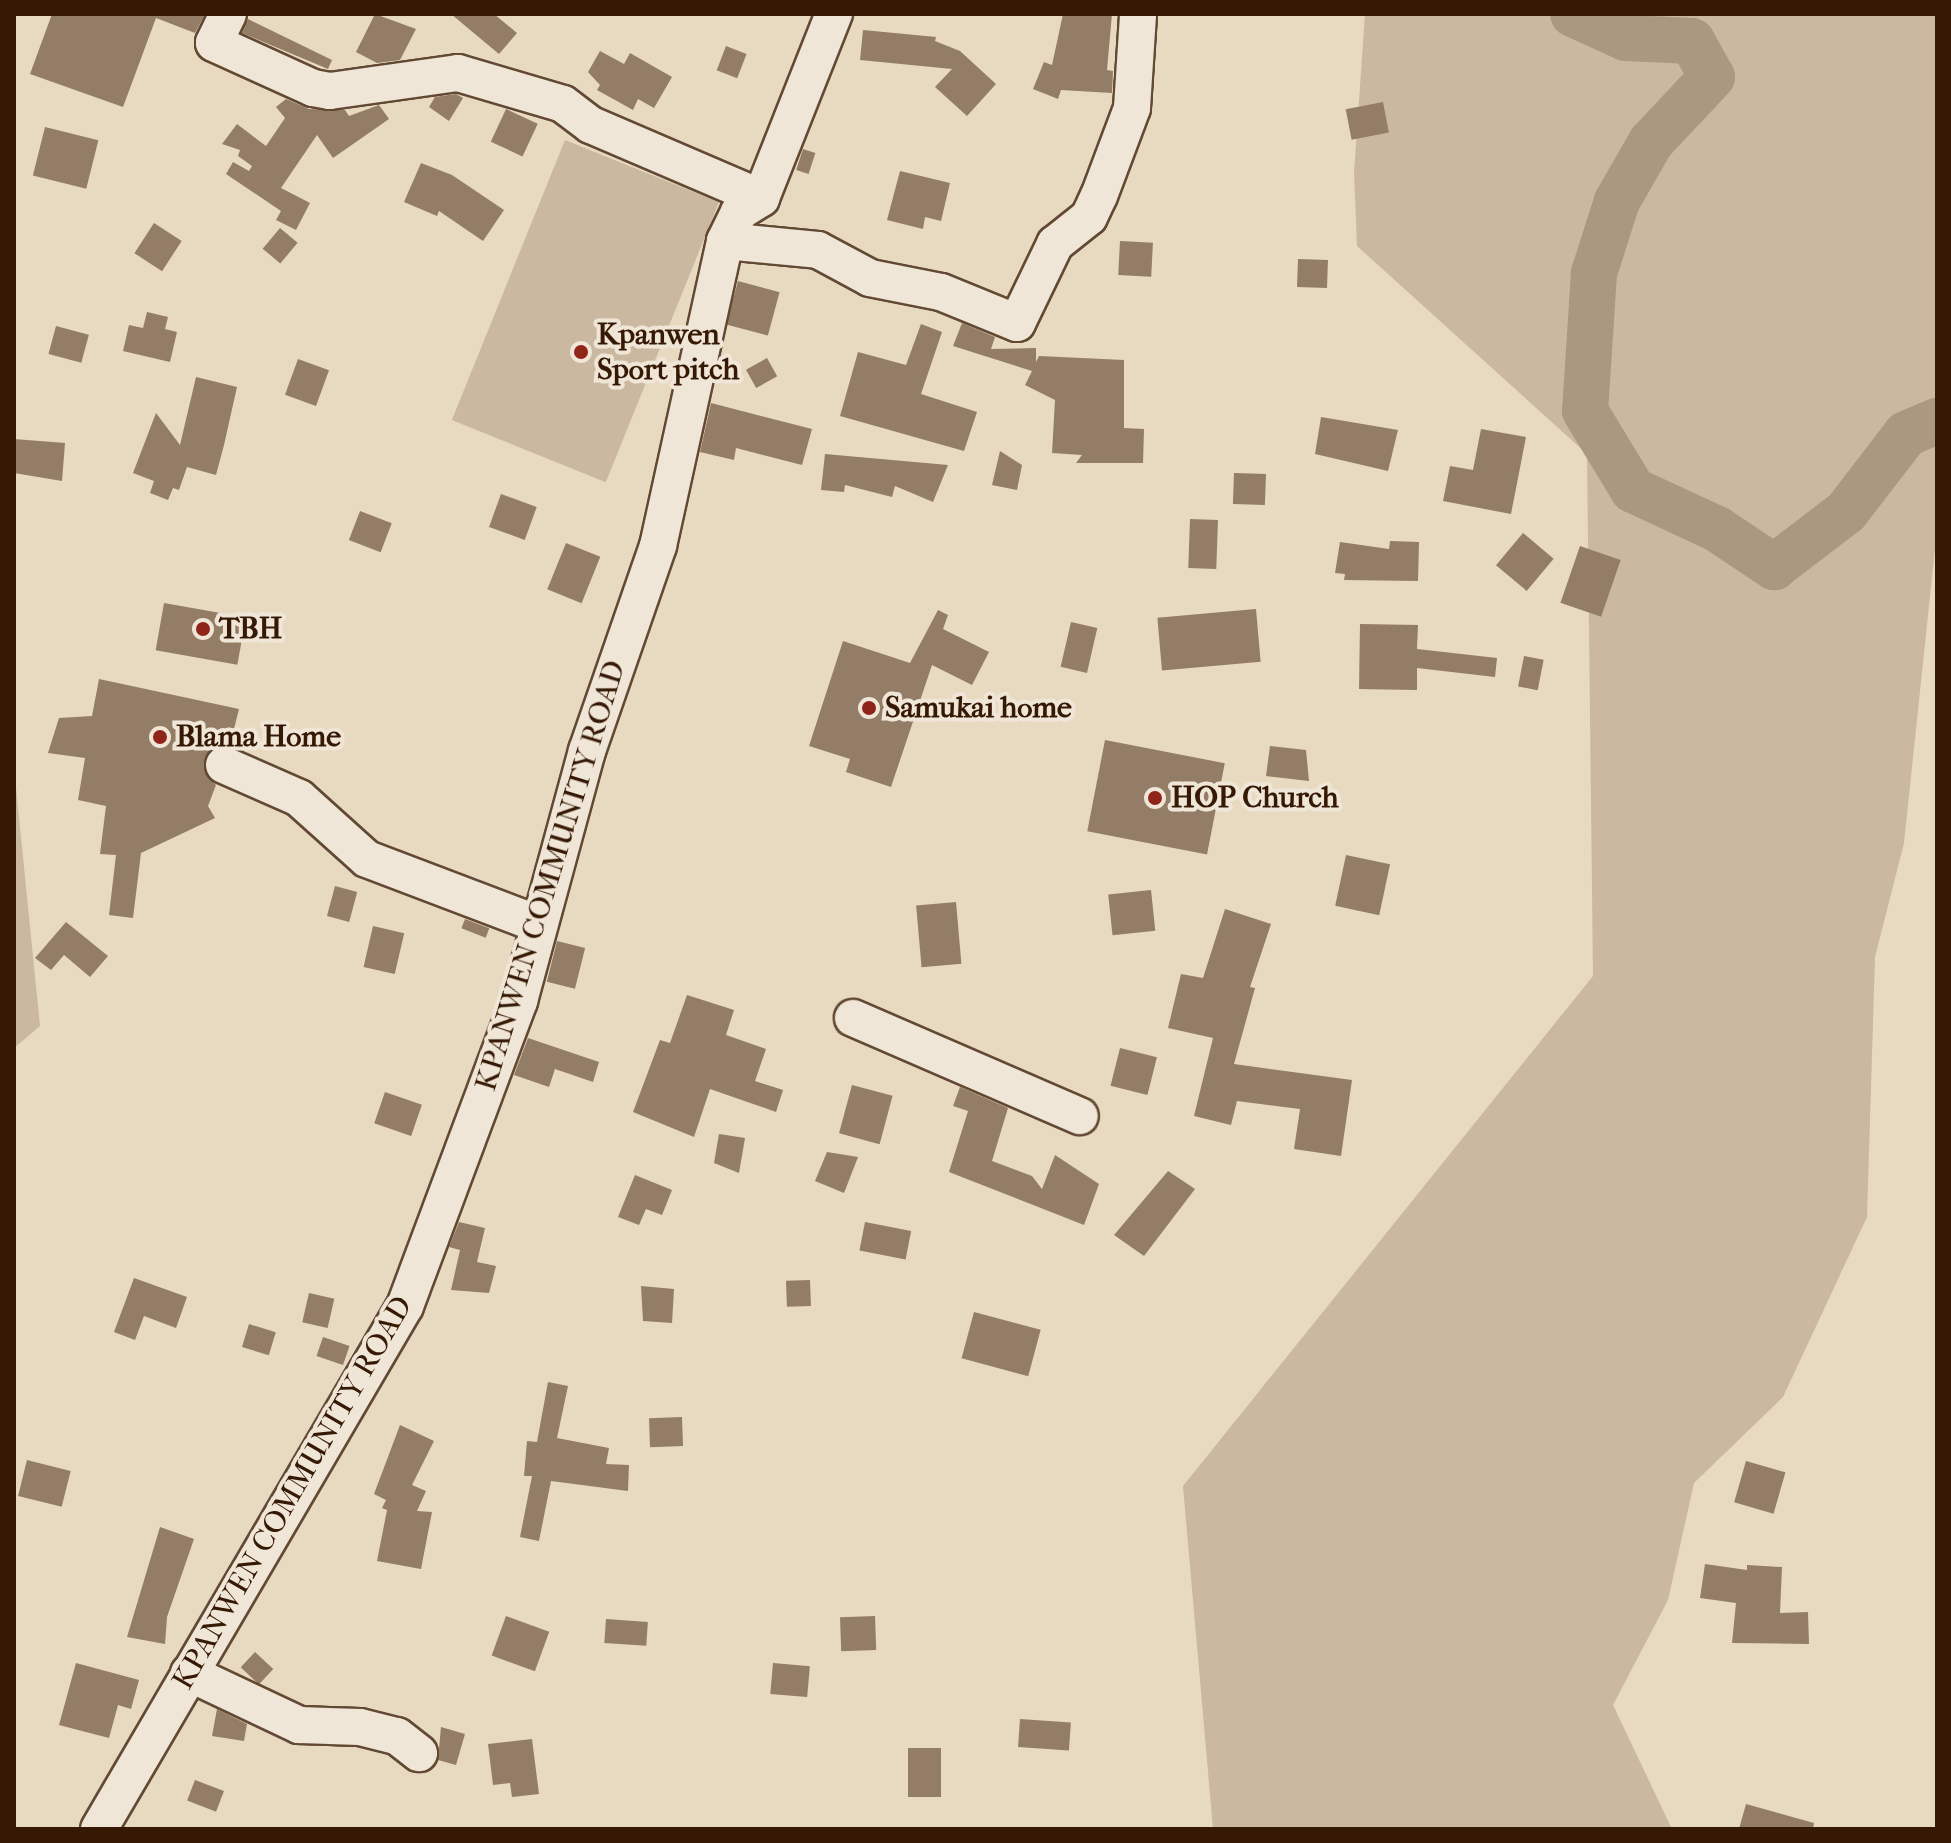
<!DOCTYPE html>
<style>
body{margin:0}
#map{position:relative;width:1951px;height:1843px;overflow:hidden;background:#e8d9c1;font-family:"IM FELL French Canon",serif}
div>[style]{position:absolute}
.green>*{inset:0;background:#cab8a1;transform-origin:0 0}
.river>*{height:46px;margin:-23px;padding:0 23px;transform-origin:23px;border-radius:23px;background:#ab9881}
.building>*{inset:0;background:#937d67;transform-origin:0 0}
.roads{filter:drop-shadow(2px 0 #624934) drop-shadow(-2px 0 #624934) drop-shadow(0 2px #624934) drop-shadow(0 -2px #624934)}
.minor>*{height:36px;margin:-18px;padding:0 18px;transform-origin:18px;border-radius:18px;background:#f0e6d7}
.dots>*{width:22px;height:22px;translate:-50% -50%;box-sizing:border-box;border:4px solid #f0e6d7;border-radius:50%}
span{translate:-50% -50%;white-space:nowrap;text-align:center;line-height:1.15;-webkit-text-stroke:8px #f0e6d7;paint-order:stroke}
.poi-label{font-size:30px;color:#361905;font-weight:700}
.left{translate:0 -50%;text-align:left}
.street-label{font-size:30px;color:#361905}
.frame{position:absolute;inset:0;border:16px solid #361905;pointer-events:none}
</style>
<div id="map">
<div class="green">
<div style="clip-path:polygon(1365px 14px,1937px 14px,1937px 530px,1904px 843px,1875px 957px,1867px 1217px,1783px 1397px,1694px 1483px,1668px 1600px,1613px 1705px,1672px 1829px,1213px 1829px,1183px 1486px,1593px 976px,1587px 454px,1357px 246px,1354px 173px)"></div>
<div style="left:565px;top:140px;width:166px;height:302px;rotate:22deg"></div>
<div style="clip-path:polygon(14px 768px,40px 1026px,14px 1048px)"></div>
</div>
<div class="river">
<div style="left:1573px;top:14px;width:58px;rotate:24.4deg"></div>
<div style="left:1626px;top:38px;width:66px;rotate:2.6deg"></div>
<div style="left:1692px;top:41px;width:41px;rotate:60.9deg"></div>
<div style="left:1712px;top:77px;width:89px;rotate:133.2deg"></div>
<div style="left:1651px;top:142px;width:68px;rotate:120deg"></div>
<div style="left:1617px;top:201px;width:76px;rotate:107.7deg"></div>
<div style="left:1594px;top:273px;width:138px;rotate:93.7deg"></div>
<div style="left:1585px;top:411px;width:92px;rotate:58.7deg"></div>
<div style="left:1633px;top:490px;width:93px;rotate:24.9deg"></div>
<div style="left:1717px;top:529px;width:69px;rotate:33.7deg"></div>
<div style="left:1774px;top:567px;width:91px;rotate:-37.4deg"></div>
<div style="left:1846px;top:512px;width:98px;rotate:-52.4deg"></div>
<div style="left:1906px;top:434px;width:34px;rotate:-23deg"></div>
</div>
<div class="building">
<div style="clip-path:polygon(52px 14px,205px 14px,195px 33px,156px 18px,123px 107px,30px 74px)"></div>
<div style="clip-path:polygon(375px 14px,416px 29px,400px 60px,377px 63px,356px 52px)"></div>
<div style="clip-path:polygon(451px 14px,494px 14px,517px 33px,499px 54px)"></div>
<div style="clip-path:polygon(1063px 14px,1112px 14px,1107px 70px,1113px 71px,1112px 93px,1061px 90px,1058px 99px,1033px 89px,1044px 62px,1052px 65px)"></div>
<div style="clip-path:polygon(248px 19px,332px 60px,328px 69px,242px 33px)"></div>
<div style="clip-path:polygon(863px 30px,936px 37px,935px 41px,960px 51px,996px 84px,967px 116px,935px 87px,952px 69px,860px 60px)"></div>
<div style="left:726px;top:46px;width:22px;height:26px;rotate:21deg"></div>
<div style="clip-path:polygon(600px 51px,624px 64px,630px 53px,672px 77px,654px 108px,638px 99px,633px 110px,597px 90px,600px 85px,588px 72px)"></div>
<div style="clip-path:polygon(456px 94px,463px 98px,449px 121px,429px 107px,435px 97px)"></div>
<div style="clip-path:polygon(286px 99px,309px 109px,345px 110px,349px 116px,379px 105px,389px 119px,333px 158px,317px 135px,281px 188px,310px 203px,296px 230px,276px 220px,281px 211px,226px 174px,233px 162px,249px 171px,252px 166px,238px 156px,240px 150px,222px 144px,237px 124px,266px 146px,285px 118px,276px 107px)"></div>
<div style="left:1383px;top:102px;width:31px;height:38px;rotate:79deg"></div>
<div style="left:506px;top:109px;width:35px;height:36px;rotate:25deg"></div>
<div style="left:45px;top:127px;width:55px;height:50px;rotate:14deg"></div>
<div style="left:803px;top:149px;width:13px;height:22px;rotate:18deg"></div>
<div style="clip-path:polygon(421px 163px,452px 175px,504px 210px,483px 241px,439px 211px,437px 216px,404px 202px)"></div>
<div style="clip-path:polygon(900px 171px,950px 183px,941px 221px,925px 217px,923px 229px,887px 220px)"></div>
<div style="left:154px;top:223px;width:33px;height:36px;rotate:33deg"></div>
<div style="left:280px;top:228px;width:23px;height:27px;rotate:40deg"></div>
<div style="left:1120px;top:241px;width:33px;height:34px;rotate:3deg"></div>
<div style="left:1298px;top:259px;width:30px;height:28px;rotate:2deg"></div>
<div style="left:738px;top:281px;width:43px;height:45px;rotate:15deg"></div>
<div style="clip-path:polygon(147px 312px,168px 317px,165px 329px,177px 332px,170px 362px,123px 351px,129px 325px,143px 328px)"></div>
<div style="clip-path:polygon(962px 323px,995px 337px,991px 349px,1036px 348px,1036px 362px,1039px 356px,1124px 360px,1124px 428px,1144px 429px,1143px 463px,1076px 463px,1082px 455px,1052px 453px,1055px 400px,1025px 385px,1032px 371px,953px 346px)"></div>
<div style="clip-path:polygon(921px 324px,942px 332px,921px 394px,977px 412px,964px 451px,840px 416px,858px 352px,906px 365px)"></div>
<div style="left:56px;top:326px;width:34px;height:29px;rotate:15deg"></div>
<div style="left:767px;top:358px;width:21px;height:24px;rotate:61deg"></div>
<div style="left:298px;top:359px;width:33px;height:38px;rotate:20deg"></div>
<div style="clip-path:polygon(196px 377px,237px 387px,224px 445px,216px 475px,187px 467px,179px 490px,173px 488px,168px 500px,150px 493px,154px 481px,133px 473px,156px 413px,180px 445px)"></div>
<div style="clip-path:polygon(711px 403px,812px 429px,802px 465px,736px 448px,734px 460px,700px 452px)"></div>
<div style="clip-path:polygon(1321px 417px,1398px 430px,1388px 471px,1315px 454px)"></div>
<div style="clip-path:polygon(1481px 429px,1526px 437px,1511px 514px,1443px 501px,1450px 466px,1473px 470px)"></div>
<div style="clip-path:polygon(14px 439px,65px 443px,62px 481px,14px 473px)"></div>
<div style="clip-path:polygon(1000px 451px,1022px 465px,1017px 490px,992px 485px)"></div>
<div style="clip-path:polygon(825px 454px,948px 465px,933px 502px,895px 486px,892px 497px,845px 485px,844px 492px,821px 490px)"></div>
<div style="left:1234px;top:473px;width:32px;height:31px;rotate:2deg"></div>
<div style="left:501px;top:494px;width:38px;height:35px;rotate:20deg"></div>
<div style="left:360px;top:511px;width:34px;height:31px;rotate:21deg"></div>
<div style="left:1190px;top:519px;width:28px;height:49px;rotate:2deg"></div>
<div style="left:1523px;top:533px;width:40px;height:42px;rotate:40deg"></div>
<div style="clip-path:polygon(1390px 541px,1419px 542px,1418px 581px,1344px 580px,1345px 574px,1335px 573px,1340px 542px,1389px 549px)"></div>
<div style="left:566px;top:543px;width:37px;height:50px;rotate:22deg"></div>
<div style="left:1580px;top:546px;width:43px;height:60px;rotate:19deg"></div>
<div style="left:164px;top:603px;width:83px;height:48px;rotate:10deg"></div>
<div style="left:1256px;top:609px;width:53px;height:99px;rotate:85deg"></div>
<div style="clip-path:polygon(938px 610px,948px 615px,943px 629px,989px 652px,972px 685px,932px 665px,891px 787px,846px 772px,850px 759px,809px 746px,843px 641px,910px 663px)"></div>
<div style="left:1071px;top:622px;width:27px;height:46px;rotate:13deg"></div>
<div style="clip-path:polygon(1360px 624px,1418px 625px,1417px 649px,1497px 658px,1495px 677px,1417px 668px,1417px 690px,1359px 689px)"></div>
<div style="left:1524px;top:656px;width:20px;height:31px;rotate:11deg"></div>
<div style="clip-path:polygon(99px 679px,239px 709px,230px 745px,212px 748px,205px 757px,207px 777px,216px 785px,208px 806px,215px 818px,141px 853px,133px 918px,109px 915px,116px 855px,100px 854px,106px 806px,78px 800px,85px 758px,48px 753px,59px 718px,92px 716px)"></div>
<div style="left:1105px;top:740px;width:122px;height:93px;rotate:11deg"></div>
<div style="clip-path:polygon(1270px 746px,1306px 750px,1309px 781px,1266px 776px)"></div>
<div style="left:1346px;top:855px;width:45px;height:52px;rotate:12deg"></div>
<div style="left:335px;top:886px;width:23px;height:31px;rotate:15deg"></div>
<div style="left:1151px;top:890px;width:41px;height:43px;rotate:84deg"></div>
<div style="left:956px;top:902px;width:62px;height:40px;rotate:85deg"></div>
<div style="clip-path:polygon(1225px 909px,1271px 924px,1250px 987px,1255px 988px,1234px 1064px,1352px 1080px,1341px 1156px,1294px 1149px,1300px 1109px,1237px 1101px,1231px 1125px,1194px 1116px,1213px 1038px,1168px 1028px,1181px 974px,1203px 978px)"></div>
<div style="left:465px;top:919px;width:26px;height:10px;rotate:21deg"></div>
<div style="clip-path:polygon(66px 922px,108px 956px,90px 977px,64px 955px,51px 970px,35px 958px)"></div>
<div style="left:373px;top:926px;width:32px;height:42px;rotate:13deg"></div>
<div style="left:557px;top:941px;width:29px;height:42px;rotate:14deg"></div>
<div style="clip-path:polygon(687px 995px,734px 1010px,726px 1035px,766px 1049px,755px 1081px,783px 1090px,776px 1112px,710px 1089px,694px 1137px,633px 1112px,660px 1040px,670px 1043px)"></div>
<div style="clip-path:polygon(528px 1038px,599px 1062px,593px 1082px,555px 1069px,549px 1087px,514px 1075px)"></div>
<div style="left:1120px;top:1048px;width:38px;height:39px;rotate:14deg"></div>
<div style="left:852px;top:1085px;width:42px;height:50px;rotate:15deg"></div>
<div style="clip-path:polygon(960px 1087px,1008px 1108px,992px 1161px,1032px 1176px,1042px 1189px,1055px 1155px,1099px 1184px,1084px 1225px,949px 1172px,968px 1111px,953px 1106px)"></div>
<div style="left:385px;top:1092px;width:39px;height:33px;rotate:19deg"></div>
<div style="clip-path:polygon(719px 1134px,745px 1138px,739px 1173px,714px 1163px)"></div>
<div style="clip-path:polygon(827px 1152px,858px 1157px,844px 1193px,815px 1181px)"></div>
<div style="clip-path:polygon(1168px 1171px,1195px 1189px,1144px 1256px,1114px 1235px)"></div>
<div style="clip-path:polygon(635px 1175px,672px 1190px,662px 1215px,646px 1209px,639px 1225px,618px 1217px)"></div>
<div style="clip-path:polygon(459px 1222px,485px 1228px,477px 1262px,496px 1266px,489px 1293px,451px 1290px,460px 1250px,449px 1247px)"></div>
<div style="left:865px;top:1222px;width:47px;height:29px;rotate:11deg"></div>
<div style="clip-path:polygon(134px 1278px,187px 1297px,176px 1328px,144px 1316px,135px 1340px,114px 1332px)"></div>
<div style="left:810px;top:1280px;width:26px;height:24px;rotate:88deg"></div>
<div style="clip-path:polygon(641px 1286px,674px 1289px,672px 1323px,643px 1321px)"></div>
<div style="left:309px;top:1293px;width:26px;height:30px;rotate:13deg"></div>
<div style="left:974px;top:1312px;width:69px;height:48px;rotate:15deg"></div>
<div style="left:249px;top:1324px;width:28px;height:24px;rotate:17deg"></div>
<div style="left:323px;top:1337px;width:28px;height:20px;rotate:19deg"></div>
<div style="clip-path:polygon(548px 1382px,568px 1386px,557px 1438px,609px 1448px,606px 1464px,629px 1465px,628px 1491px,551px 1481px,539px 1541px,520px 1537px,532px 1476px,524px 1476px,527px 1441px,537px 1442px)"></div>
<div style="left:682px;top:1417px;width:29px;height:33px;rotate:88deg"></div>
<div style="clip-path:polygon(400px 1425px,434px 1441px,412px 1485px,426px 1491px,417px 1511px,432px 1512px,421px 1569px,377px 1561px,387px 1510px,382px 1508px,386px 1500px,374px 1494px)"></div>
<div style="left:27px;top:1460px;width:45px;height:37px;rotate:14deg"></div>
<div style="left:1746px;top:1461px;width:41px;height:43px;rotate:16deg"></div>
<div style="clip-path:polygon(160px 1527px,194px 1539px,167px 1617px,165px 1644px,127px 1637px)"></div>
<div style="clip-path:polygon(1705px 1564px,1747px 1570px,1747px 1565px,1782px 1567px,1780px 1613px,1808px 1612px,1809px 1644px,1732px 1643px,1736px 1603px,1700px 1598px)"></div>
<div style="left:506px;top:1616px;width:46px;height:42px;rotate:20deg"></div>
<div style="left:875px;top:1616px;width:34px;height:35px;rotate:88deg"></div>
<div style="left:606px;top:1619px;width:42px;height:24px;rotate:4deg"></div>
<div style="left:255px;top:1652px;width:25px;height:21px;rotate:43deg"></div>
<div style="clip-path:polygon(76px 1663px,139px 1680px,131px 1709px,118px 1705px,109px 1738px,59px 1725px)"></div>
<div style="left:773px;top:1663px;width:37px;height:31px;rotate:5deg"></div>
<div style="clip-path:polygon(217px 1709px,247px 1724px,244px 1741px,212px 1736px)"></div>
<div style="left:1020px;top:1719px;width:51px;height:28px;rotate:4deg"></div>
<div style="clip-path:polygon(441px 1727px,465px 1734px,456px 1765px,438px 1760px)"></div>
<div style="clip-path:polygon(532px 1739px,539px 1794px,512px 1797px,510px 1783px,493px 1785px,488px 1744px)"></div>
<div style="left:908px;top:1748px;width:33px;height:49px"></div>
<div style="left:195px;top:1780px;width:31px;height:22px;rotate:21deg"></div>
<div style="clip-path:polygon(1746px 1804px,1814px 1823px,1813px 1829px,1739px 1829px)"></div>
</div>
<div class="roads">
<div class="minor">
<div style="left:228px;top:14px;width:32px;rotate:116deg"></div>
<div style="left:214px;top:43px;width:109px;rotate:24.4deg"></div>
<div style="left:313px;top:88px;width:17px;rotate:10deg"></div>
<div style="left:330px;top:91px;width:129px;rotate:-8deg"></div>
<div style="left:458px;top:73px;width:109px;rotate:16.4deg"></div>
<div style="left:563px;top:104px;width:35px;rotate:37deg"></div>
<div style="left:591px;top:125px;width:185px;rotate:23.2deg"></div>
<div style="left:725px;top:241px;width:93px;rotate:5.5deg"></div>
<div style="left:818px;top:250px;width:59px;rotate:28.3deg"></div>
<div style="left:870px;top:278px;width:72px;rotate:11.2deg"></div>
<div style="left:941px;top:292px;width:82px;rotate:22.2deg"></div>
<div style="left:1017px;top:323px;width:88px;rotate:-64.3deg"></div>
<div style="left:1055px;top:244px;width:43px;rotate:-38.5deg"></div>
<div style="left:1089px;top:217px;width:23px;rotate:-65deg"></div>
<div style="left:1099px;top:196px;width:94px;rotate:-69.4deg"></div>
<div style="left:1132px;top:108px;width:94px;rotate:-86.3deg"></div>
<div style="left:224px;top:765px;width:82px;rotate:23.7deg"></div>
<div style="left:299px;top:798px;width:91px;rotate:41.9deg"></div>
<div style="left:367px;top:859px;width:183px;rotate:20.8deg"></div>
<div style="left:853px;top:1018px;width:247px;rotate:23.4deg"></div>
<div style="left:189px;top:1673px;width:122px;rotate:25.3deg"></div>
<div style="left:299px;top:1725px;width:61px;rotate:1.9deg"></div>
<div style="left:360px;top:1727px;width:38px;rotate:14deg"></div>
<div style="left:397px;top:1736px;width:28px;rotate:38deg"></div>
<div style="left:99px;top:1829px;width:606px;rotate:-59.67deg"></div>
<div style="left:405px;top:1306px;width:326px;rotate:-69.5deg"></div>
<div style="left:519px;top:1001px;width:259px;rotate:-74.8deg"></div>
<div style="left:587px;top:751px;width:217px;rotate:-70.9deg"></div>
<div style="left:658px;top:546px;width:312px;rotate:-77.6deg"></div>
<div style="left:725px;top:241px;width:32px;rotate:-64deg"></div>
<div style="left:739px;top:212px;width:26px;rotate:-32deg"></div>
<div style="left:761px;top:198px;width:198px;rotate:-68.4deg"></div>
</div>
</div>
<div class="dots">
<div style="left:581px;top:352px;background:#8f2418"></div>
<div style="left:203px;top:629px;background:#8f2418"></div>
<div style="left:869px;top:708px;background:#8f2418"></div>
<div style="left:160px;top:737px;background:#8f2418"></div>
<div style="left:1155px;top:798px;background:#8f2418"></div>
</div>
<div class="poi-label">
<span class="left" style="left:597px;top:352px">Kpanwen<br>Sport pitch</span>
<span class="left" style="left:219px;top:629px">TBH</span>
<span class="left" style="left:885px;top:708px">Samukai home</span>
<span class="left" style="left:176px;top:737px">Blama Home</span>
<span class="left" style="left:1171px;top:798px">HOP Church</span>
</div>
<div class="street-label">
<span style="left:551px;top:876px;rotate:-73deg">KPANWEN COMMUNITY ROAD</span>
<span style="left:293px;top:1493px;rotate:-60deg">KPANWEN COMMUNITY ROAD</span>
</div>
<div class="frame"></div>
</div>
